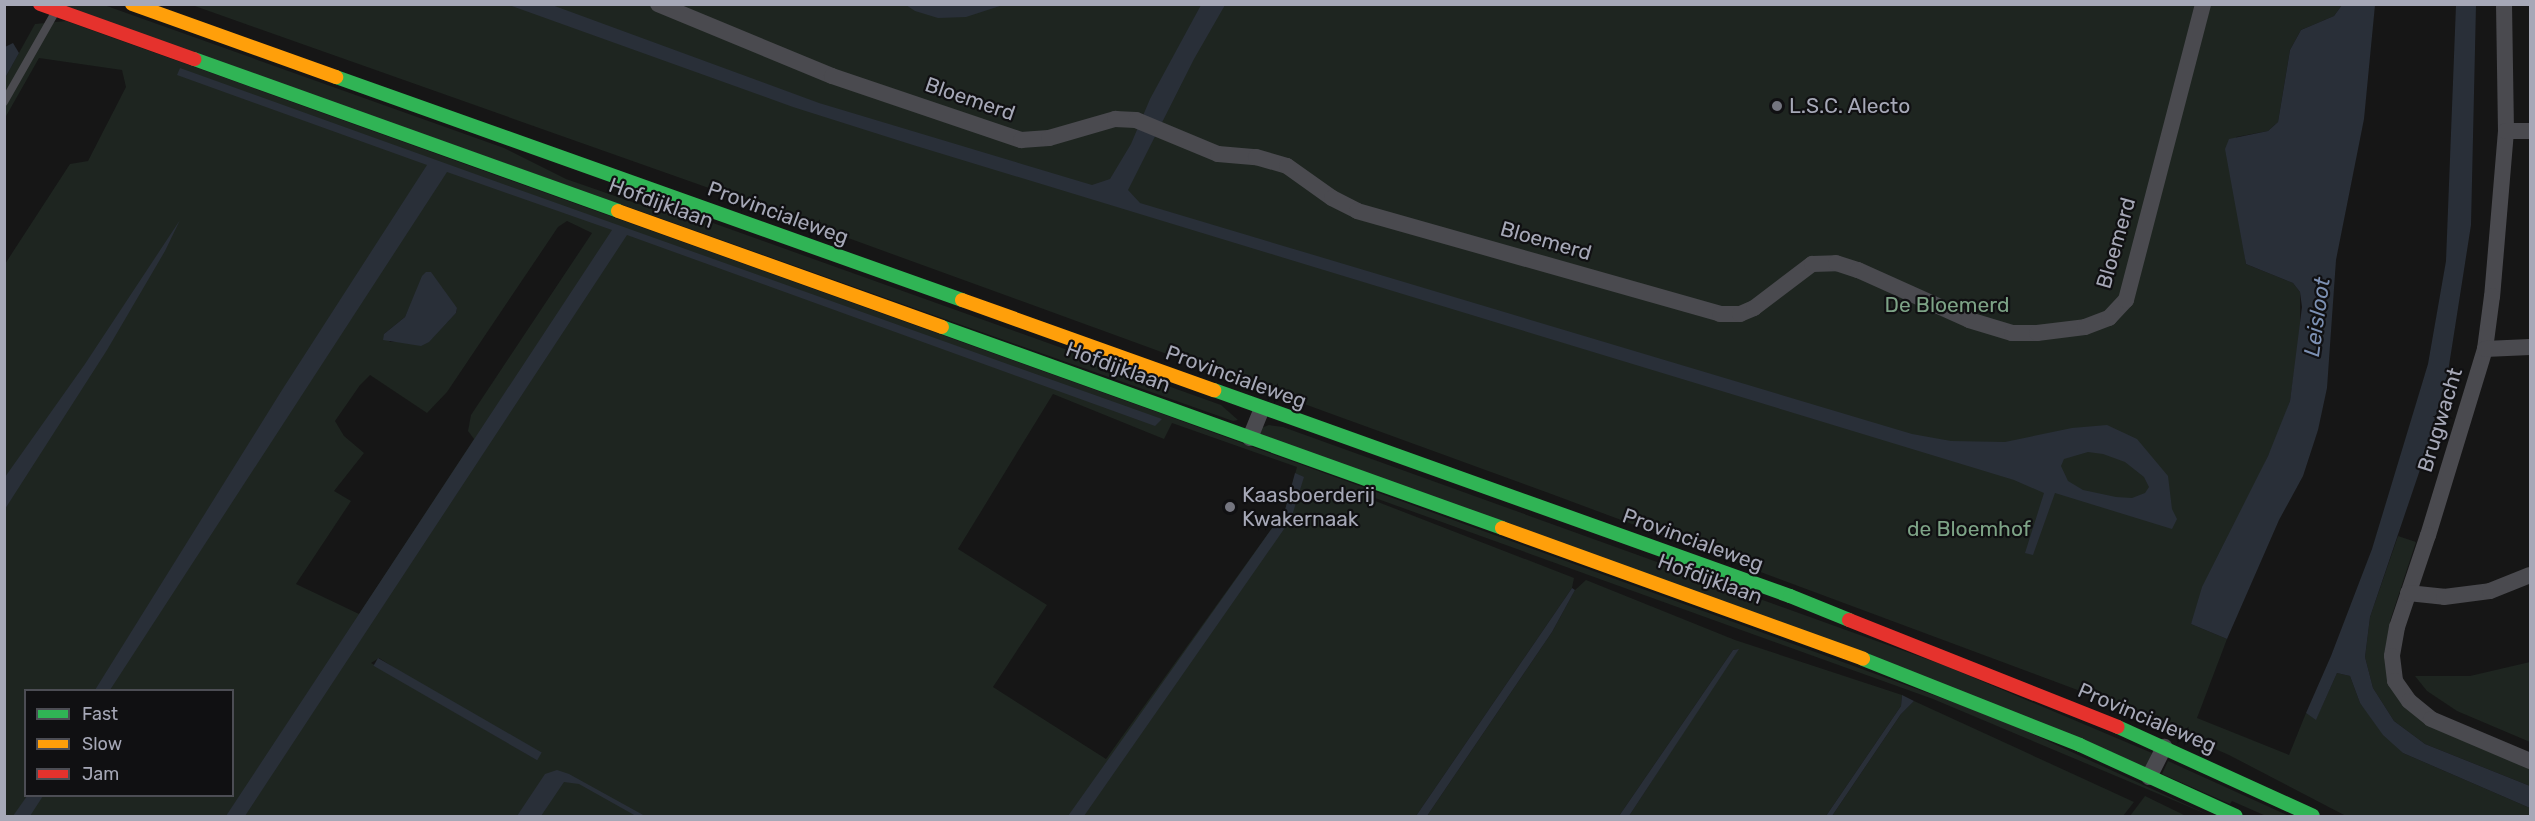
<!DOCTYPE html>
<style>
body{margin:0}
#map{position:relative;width:2535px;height:821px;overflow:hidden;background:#161616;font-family:Rubik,sans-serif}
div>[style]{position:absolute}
.green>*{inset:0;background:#1e2520}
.water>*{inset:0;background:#292f38;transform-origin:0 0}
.lane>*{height:8px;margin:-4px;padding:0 4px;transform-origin:4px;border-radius:4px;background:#4a4a4f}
.street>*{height:16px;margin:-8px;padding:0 8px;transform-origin:8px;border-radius:8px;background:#4a4a4f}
.fast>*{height:14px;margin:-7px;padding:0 7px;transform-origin:7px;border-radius:7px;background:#30b455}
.slow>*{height:14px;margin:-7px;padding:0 7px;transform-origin:7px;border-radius:7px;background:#ff9f0a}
.jam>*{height:14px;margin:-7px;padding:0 7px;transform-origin:7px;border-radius:7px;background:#e5322d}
.dots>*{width:16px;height:16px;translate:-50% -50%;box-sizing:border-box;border:3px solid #101012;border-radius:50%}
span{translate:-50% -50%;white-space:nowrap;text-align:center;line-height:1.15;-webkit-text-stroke:4.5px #101012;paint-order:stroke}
.street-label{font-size:21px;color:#a6a8b7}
.poi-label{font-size:21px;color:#a6a8b7}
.left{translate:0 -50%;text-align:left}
.park-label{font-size:21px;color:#7da386}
.water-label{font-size:22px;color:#7c90b3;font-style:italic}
.frame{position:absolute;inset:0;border:6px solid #a6a8b7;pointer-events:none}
.legend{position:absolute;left:24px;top:689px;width:210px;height:108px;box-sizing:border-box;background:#101012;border:2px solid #4c4d54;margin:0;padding:8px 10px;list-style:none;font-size:18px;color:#a6a8b7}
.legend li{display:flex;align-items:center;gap:12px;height:30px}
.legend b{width:30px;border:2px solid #4c4d54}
</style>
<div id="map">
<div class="green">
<div style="clip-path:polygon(58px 5px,104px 5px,504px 148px,566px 179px,638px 204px,685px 213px,1221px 405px,1238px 420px,1233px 421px)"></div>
<div style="clip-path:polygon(192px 5px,2342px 5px,2334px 16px,2301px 30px,2290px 50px,2278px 122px,2268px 131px,2236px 137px,2238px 206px,2246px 264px,2293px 283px,2300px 292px,2300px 333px,2290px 401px,2280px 430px,2191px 624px,2227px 639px,2197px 718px,2289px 755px,2306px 713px,2316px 719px,2337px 673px,2350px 676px,2360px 703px,2403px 753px,2530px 808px,2530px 816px,2346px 816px,2229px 755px,2099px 698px,1546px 492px,785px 215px)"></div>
<div style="clip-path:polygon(evenodd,66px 21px,1154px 411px,2002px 720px,2211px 816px,1933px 699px,1364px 494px,1365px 497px,1574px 578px,1572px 588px,1416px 816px,5px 816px,5px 264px,70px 164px,88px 161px,126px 87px,122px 70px,39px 58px,5px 118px,5px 78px,35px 24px,66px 21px,567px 221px,592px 233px,471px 415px,468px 431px,474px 439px,359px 614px,296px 584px,351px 501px,334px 491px,364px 453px,344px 436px,335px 421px,360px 385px,370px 375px,427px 413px,447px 392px,558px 227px,567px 221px,66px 21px,412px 302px,457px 308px,456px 313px,429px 341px,390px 342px,384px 334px,405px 317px,412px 302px,66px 21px,1053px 394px,1164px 439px,1172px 423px,1297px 467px,1285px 510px,1106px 759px,993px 687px,1047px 605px,958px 549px,1053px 394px,66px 21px,379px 658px,537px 760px,371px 663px,379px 658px,66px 21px,26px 690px,232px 690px,232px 796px,26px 796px,26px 690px)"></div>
<div style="clip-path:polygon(1269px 425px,1283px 427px,1946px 666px,2152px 753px,2147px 768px,1258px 434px,1261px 428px)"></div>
<div style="clip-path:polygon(2398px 536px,2416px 542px,2390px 621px,2399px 694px,2530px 761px,2530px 786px,2425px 744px,2394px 721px,2373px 688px,2365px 657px,2370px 617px)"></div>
<div style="clip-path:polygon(1586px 580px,1735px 640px,1902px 695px,1901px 706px,1826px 816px,1629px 816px,1738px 649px,1733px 650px,1619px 816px,1427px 816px,1552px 632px,1575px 590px)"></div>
<div style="clip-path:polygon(2530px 662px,2530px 742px,2457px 711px,2427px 691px,2415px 676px,2470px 676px)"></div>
<div style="clip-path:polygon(1914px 701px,2134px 802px,2123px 816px,1832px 816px,1901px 714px)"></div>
<div style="clip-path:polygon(2168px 761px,2289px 816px,2266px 816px,2232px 801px,2230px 804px,2162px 774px)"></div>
<div style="clip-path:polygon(2145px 796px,2186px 816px,2130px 816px)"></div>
</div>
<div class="water">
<div style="clip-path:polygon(evenodd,509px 5px,552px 5px,819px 103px,1092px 185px,1110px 179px,1131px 144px,1150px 99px,1201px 5px,1225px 5px,1194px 59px,1128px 190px,1140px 203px,1912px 434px,1951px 441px,2005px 442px,2072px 428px,2107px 425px,2137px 439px,2168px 476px,2172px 509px,2177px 519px,2172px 529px,2055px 493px,2033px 555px,2025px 553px,2044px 493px,2014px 480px,913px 145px,793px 107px,509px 5px,2088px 452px,2103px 454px,2125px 462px,2144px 477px,2149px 487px,2145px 493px,2132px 498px,2116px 497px,2083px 490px,2068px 481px,2061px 466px,2064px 459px,2088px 452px)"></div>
<div style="clip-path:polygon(906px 5px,1003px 5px,966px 17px,938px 18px,915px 11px)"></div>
<div style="clip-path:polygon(2342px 5px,2375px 5px,2364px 119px,2336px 260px,2327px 388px,2318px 430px,2303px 476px,2279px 520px,2227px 639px,2191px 624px,2202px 587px,2268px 456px,2290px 401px,2302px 307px,2300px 292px,2293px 283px,2246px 264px,2225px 149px,2229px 139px,2268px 131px,2278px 122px,2290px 50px,2301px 30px,2334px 16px)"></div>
<div style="clip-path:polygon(2456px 5px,2476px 5px,2471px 225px,2448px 372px,2426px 452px,2370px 617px,2365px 657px,2373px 688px,2394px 721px,2425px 744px,2530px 786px,2530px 808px,2403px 753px,2383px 735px,2360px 703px,2350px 676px,2337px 673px,2316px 720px,2306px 713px,2331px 656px,2372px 549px,2428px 364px,2446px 261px)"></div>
<div style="clip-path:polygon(13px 43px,19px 53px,5px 78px,5px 47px)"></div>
<div style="clip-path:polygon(180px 68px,464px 170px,1162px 419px,1155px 426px,627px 235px,245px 816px,226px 816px,612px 230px,447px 172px,110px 690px,95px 690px,282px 390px,427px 165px,177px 75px)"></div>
<div style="clip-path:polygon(180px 220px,165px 251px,107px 350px,5px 509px,5px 477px,85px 364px)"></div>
<div style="clip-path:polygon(426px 272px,431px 272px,457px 308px,456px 313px,429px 342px,421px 346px,383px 340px,384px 334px,405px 317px,422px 276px)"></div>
<div style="clip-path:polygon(1295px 473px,1304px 477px,1291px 519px,1084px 816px,1068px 816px,1285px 510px)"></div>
<div style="clip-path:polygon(1572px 588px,1575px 590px,1552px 632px,1427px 816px,1416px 816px)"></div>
<div style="clip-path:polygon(1739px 649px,1629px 816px,1619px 816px,1733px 650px)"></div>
<div style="left:378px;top:658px;width:189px;height:9px;rotate:30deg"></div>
<div style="clip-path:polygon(1902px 695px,1914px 701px,1901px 714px,1832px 816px,1826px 816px,1901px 706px)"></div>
<div style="clip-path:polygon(557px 770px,569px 774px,645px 816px,636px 816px,579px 784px,564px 782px,541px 816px,517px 816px,545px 774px)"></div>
<div style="clip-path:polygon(27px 796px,43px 796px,30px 816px,13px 816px)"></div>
</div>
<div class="lane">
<div style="left:4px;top:102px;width:105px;rotate:-60.3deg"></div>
</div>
<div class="street">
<div style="left:658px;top:4px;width:188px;rotate:22.5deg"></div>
<div style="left:832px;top:76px;width:200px;rotate:18.7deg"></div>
<div style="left:1021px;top:140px;width:28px;rotate:-4deg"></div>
<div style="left:1049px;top:138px;width:69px;rotate:-16.1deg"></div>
<div style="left:1115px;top:119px;width:21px;rotate:3deg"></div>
<div style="left:1136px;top:120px;width:89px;rotate:22.5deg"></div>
<div style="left:1218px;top:154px;width:38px;rotate:5deg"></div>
<div style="left:1256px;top:157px;width:32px;rotate:16deg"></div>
<div style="left:1287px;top:166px;width:55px;rotate:35.4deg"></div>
<div style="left:1332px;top:198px;width:28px;rotate:27deg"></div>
<div style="left:1357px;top:211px;width:377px;rotate:15.8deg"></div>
<div style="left:1720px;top:314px;width:20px"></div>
<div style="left:1740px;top:314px;width:15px;rotate:-23deg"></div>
<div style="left:1754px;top:308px;width:73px;rotate:-37.2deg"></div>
<div style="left:1812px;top:264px;width:24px;rotate:-2deg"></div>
<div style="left:1836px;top:263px;width:23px;rotate:18deg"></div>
<div style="left:1858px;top:270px;width:122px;rotate:24.2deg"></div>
<div style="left:1969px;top:320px;width:45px;rotate:16.8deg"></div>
<div style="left:2012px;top:333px;width:25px"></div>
<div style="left:2037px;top:333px;width:48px;rotate:-7.1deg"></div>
<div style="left:2085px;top:327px;width:26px;rotate:-21deg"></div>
<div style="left:2109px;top:318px;width:25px;rotate:-47deg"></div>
<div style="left:2126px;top:300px;width:306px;rotate:-75.4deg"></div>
<div style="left:2504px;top:4px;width:127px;rotate:89.1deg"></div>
<div style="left:2506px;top:131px;width:166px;rotate:94.8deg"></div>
<div style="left:2492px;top:296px;width:53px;rotate:97.5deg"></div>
<div style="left:2485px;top:349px;width:195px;rotate:107deg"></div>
<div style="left:2428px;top:535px;width:97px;rotate:108.6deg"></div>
<div style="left:2397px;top:627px;width:29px;rotate:100deg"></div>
<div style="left:2392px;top:656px;width:25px;rotate:83deg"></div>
<div style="left:2395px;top:681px;width:24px;rotate:55deg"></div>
<div style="left:2409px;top:701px;width:28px;rotate:39deg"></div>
<div style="left:2431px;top:719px;width:108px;rotate:23deg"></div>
<div style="left:2506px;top:131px;width:24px"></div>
<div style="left:2485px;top:349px;width:45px;rotate:-2.5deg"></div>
<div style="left:1250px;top:438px;width:31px;rotate:-68deg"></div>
<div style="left:2408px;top:593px;width:36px;rotate:6deg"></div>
<div style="left:2444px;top:597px;width:46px;rotate:-7.4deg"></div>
<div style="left:2490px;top:591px;width:43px;rotate:-21.8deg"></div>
<div style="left:2149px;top:777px;width:34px;rotate:-63deg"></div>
</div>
<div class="fast">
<div style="left:194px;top:59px;width:450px;rotate:19.7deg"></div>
<div style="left:336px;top:77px;width:665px;rotate:19.61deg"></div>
<div style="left:942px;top:327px;width:595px;rotate:19.74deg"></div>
<div style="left:1214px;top:390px;width:612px;rotate:19.68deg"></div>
<div style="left:1790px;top:596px;width:64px;rotate:22.1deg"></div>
<div style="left:1863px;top:659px;width:233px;rotate:21.6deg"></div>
<div style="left:2080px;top:745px;width:171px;rotate:24.5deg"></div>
<div style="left:2118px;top:727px;width:214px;rotate:24.5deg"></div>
</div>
<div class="slow">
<div style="left:132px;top:4px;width:217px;rotate:19.7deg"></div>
<div style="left:618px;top:211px;width:344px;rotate:19.7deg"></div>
<div style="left:962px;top:300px;width:268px;rotate:19.7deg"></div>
<div style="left:1502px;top:528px;width:384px;rotate:19.9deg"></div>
</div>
<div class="jam">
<div style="left:40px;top:4px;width:164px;rotate:19.7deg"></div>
<div style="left:1849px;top:620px;width:289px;rotate:21.7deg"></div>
</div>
<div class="dots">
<div style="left:1777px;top:106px;background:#74757f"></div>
<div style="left:1230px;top:507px;background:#74757f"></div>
</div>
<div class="street-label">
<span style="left:970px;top:99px;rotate:19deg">Bloemerd</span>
<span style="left:661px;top:203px;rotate:20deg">Hofdijklaan</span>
<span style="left:778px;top:213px;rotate:20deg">Provincialeweg</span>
<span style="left:1546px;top:241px;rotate:16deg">Bloemerd</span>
<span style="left:2116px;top:243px;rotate:-74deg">Bloemerd</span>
<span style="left:1118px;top:367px;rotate:20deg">Hofdijklaan</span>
<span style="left:1236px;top:377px;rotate:20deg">Provincialeweg</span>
<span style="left:2440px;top:420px;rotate:-73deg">Brugwacht</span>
<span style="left:1693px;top:540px;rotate:20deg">Provincialeweg</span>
<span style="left:1710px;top:579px;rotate:20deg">Hofdijklaan</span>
<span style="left:2147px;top:718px;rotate:23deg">Provincialeweg</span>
</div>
<div class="poi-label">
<span class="left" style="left:1789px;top:106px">L.S.C. Alecto</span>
<span class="left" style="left:1242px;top:507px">Kaasboerderij<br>Kwakernaak</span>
</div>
<div class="park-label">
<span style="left:1947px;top:305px">De Bloemerd</span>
<span style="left:1969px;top:529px">de Bloemhof</span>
</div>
<div class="water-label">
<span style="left:2317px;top:317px;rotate:-82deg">Leisloot</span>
</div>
<div class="frame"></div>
<ul class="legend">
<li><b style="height:8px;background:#30b455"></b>Fast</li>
<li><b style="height:8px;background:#ff9f0a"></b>Slow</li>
<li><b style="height:8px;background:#e5322d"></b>Jam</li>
</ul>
</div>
